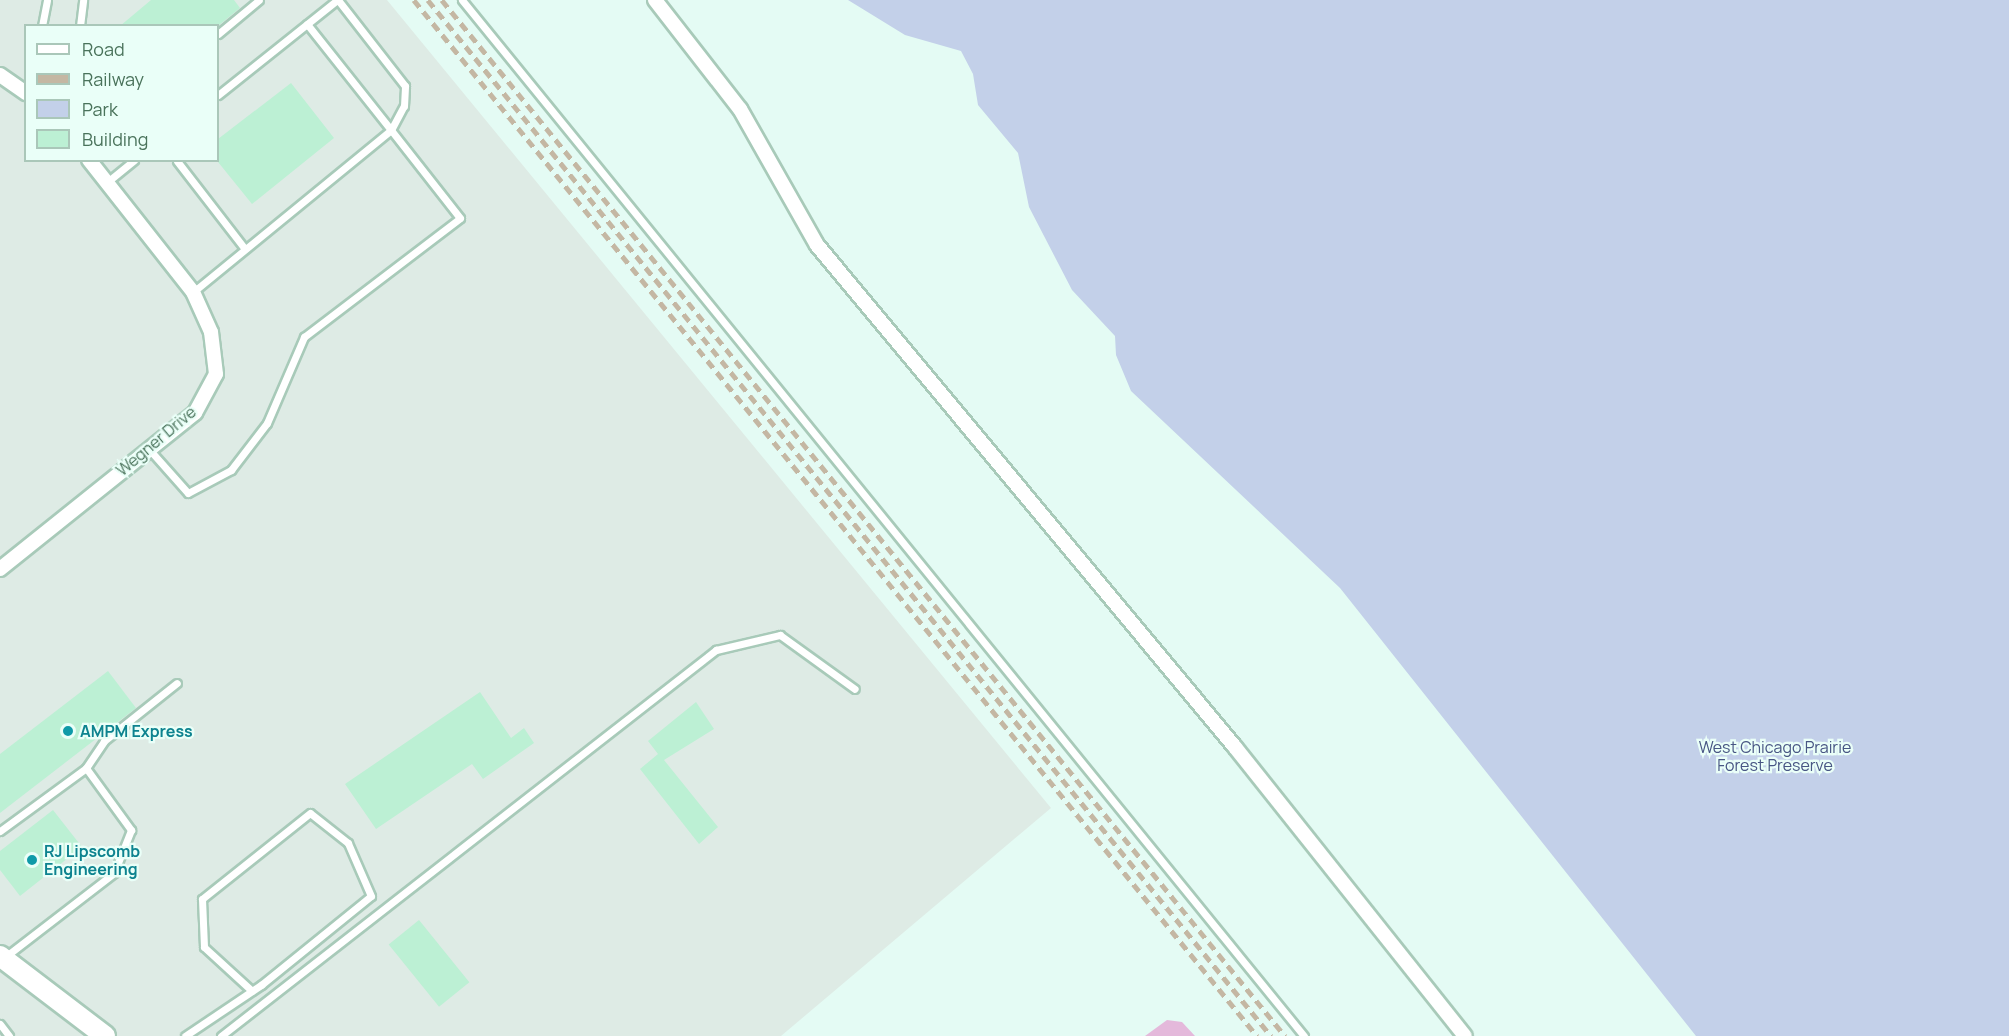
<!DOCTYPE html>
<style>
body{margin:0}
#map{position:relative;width:2009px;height:1036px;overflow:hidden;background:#e4fbf4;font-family:Manrope,sans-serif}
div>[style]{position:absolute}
.industrial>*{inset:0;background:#deebe5}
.green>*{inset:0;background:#c3d0e9}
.water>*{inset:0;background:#e4b9db}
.building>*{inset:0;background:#bcf0d4;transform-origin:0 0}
.roads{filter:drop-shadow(2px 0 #a8cab9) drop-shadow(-2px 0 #a8cab9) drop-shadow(0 2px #a8cab9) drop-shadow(0 -2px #a8cab9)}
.lane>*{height:7px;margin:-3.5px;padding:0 3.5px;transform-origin:3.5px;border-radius:3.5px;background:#fff}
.street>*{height:14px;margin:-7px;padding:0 7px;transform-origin:7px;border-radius:7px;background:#fff}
.secondary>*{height:20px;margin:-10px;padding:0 10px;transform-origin:10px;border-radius:10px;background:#fff}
.rail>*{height:4.5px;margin-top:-2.25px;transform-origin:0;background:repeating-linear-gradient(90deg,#c4b7a3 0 9px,transparent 0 15px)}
.dots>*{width:16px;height:16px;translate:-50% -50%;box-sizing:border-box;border:3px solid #eafff8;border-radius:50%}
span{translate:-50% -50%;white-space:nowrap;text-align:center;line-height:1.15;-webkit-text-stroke:4.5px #eafff8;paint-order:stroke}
.street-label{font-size:16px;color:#4a735b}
.culture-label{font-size:16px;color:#0d838f;font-weight:700}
.left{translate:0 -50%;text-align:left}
.park-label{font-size:16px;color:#485684}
.legend{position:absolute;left:24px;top:24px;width:195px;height:138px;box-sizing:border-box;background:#eafff8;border:2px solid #aac7b9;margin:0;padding:8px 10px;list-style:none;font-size:18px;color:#4a735b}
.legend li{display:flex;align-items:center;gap:12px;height:30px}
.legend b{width:30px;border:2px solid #aac7b9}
</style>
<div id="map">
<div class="industrial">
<div style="clip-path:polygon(evenodd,0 0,387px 0,1051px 808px,781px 1036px,0 1036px,0 0,26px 26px,218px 26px,218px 160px,26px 160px,26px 26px)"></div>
</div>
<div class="green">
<div style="clip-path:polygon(848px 0,2009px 0,2009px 1036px,1696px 1036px,1340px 588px,1131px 391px,1116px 355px,1115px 336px,1072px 290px,1029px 207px,1018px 153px,978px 105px,973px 74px,961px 51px,905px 35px)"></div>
</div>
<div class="water">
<div style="clip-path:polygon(1167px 1020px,1182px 1022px,1195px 1036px,1145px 1036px)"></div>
</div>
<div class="building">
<div style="clip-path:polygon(151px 0,234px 0,240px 8px,218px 26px,120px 26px)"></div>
<div style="clip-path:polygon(291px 83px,334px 138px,252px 204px,218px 162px,218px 139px)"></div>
<div style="clip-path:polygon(108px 671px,136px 708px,0 813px,0 754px)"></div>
<div style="clip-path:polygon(480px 692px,511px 738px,524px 728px,534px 743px,483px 779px,472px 764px,376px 829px,345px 784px)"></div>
<div style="clip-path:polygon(696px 702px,714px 729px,664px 760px,718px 827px,699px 844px,640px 769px,658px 754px,648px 741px)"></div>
<div style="clip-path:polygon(53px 810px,82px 847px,20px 896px,0 870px,0 851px)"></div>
<div style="left:419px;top:920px;width:80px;height:39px;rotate:51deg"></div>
</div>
<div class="roads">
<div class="lane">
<div style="left:462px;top:0;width:1335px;rotate:50.9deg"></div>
<div style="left:307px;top:24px;width:135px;rotate:51.6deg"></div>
<div style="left:391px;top:130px;width:27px;rotate:-62deg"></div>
<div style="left:404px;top:106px;width:20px;rotate:-87deg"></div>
<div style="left:405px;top:86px;width:109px;rotate:-127.9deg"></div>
<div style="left:42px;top:26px;width:26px;rotate:-79deg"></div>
<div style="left:80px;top:26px;width:26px;rotate:-83deg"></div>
<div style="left:218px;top:34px;width:53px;rotate:-39.7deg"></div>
<div style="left:218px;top:95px;width:152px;rotate:-38.6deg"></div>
<div style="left:177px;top:161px;width:111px;rotate:52.3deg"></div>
<div style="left:106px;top:183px;width:36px;rotate:-39deg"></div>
<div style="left:148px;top:448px;width:60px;rotate:48.4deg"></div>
<div style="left:188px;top:493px;width:49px;rotate:-28.1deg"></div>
<div style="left:231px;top:470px;width:59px;rotate:-52.5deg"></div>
<div style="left:267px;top:423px;width:94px;rotate:-66.7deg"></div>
<div style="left:304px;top:337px;width:196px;rotate:-37.3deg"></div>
<div style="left:460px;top:218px;width:112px;rotate:-128.1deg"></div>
<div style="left:391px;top:130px;width:256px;rotate:140.7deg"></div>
<div style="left:86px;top:768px;width:32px;rotate:-56deg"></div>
<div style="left:104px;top:741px;width:93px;rotate:-38.5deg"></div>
<div style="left:0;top:831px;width:107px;rotate:-36.2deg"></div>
<div style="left:86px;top:768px;width:77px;rotate:54deg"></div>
<div style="left:131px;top:830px;width:46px;rotate:111.6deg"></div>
<div style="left:114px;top:873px;width:138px;rotate:142.4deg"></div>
<div style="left:0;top:1024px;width:15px;rotate:53deg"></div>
<div style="left:185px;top:1036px;width:92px;rotate:-33.9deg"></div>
<div style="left:261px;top:985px;width:141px;rotate:-39deg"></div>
<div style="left:371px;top:896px;width:58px;rotate:-113.5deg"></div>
<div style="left:348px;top:843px;width:48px;rotate:-141.7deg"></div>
<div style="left:310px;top:813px;width:138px;rotate:141.5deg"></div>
<div style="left:202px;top:899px;width:48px;rotate:87.6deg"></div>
<div style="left:204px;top:947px;width:65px;rotate:42.5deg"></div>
<div style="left:221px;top:1036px;width:628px;rotate:-37.95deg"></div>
<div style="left:716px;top:650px;width:66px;rotate:-13.2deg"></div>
<div style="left:780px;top:635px;width:92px;rotate:35.8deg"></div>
</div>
<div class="street">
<div style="left:655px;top:0;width:138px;rotate:52.1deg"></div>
<div style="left:740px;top:109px;width:156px;rotate:60.5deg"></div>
<div style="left:817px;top:245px;width:653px;rotate:50.22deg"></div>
<div style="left:1235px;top:747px;width:369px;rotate:51.5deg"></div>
<div style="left:0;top:75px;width:32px;rotate:35deg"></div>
<div style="left:0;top:569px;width:250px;rotate:-38.7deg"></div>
<div style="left:195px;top:413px;width:44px;rotate:-61.7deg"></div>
<div style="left:216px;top:374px;width:42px;rotate:-96.8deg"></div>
<div style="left:211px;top:332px;width:44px;rotate:-114.2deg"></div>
<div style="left:193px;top:292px;width:168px;rotate:-128.2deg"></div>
</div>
<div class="secondary">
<div style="left:0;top:956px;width:132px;rotate:37.3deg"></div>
</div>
</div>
<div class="rail">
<div style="left:414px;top:0;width:1336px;rotate:50.86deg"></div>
<div style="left:428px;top:0;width:1336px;rotate:50.86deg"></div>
<div style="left:442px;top:0;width:1336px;rotate:50.86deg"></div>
</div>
<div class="dots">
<div style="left:68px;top:731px;background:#0f9aa8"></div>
<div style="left:32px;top:860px;background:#0f9aa8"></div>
</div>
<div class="street-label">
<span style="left:156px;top:441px;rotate:-40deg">Wegner Drive</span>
</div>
<div class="culture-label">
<span class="left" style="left:80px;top:731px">AMPM Express</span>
<span class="left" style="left:44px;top:860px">RJ Lipscomb<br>Engineering</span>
</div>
<div class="park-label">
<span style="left:1775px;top:756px">West Chicago Prairie<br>Forest Preserve</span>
</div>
<ul class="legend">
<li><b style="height:8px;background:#fff"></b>Road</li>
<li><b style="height:8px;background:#c4b7a3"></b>Railway</li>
<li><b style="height:16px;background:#c3d0e9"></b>Park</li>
<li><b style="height:16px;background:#bcf0d4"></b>Building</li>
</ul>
</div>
